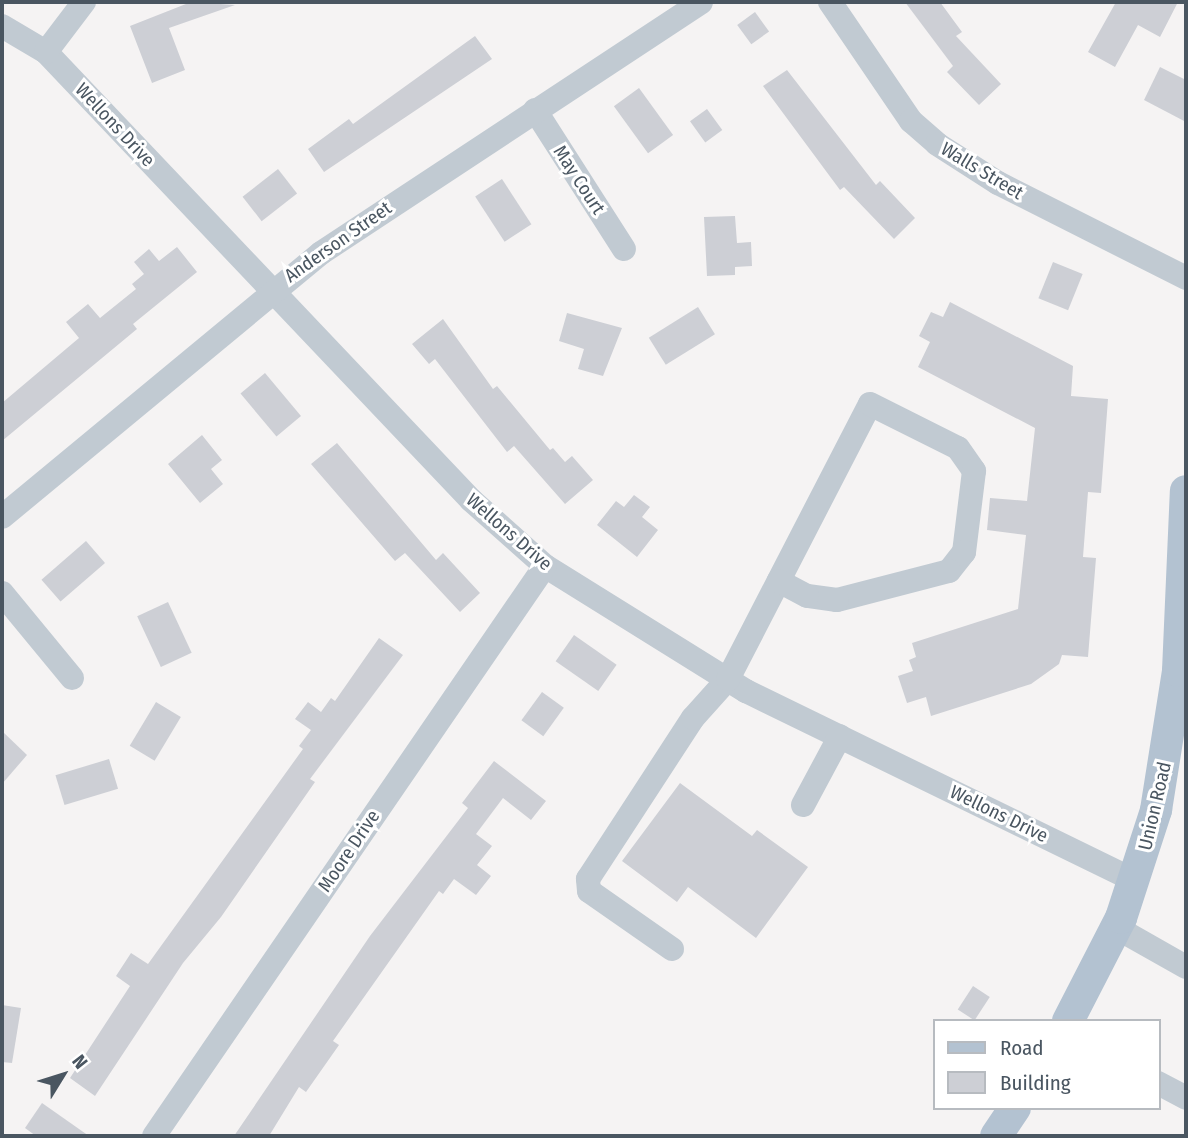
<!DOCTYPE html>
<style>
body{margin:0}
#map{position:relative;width:1188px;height:1138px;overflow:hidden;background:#f5f3f3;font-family:"Fira Sans Condensed",sans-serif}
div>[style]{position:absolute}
.building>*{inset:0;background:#cdcfd5;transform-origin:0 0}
.minor>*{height:24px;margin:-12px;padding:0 12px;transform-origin:12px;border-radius:12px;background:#c1cad2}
.major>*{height:32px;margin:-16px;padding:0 16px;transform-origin:16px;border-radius:16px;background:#b3c2d1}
span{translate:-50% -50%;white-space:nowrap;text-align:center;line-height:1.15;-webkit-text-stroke:6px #fff;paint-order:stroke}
.street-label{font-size:19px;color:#4a5661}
.frame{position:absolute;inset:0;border:4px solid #4a5661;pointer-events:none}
.legend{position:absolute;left:933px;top:1019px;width:228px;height:91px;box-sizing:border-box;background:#fff;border:2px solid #b7bbc0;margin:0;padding:9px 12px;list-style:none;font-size:21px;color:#4a5661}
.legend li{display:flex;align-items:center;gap:14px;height:35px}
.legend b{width:35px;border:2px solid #b7bbc0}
.north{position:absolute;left:28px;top:1040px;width:70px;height:70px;-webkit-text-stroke:5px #fff;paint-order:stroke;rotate:52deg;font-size:19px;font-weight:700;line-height:28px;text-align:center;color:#4a5661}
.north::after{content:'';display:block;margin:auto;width:24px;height:32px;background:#4a5661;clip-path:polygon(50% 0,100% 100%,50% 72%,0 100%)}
</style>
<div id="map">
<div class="building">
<div style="clip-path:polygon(191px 2px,235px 5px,169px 28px,185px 70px,152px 83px,130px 26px)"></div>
<div style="clip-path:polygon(905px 2px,940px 2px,962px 32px,956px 36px,1001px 84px,979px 105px,947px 72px,953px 66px)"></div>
<div style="clip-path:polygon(1116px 2px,1178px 2px,1160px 37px,1138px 25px,1115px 67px,1088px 52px)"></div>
<div style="left:755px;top:12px;width:24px;height:22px;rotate:54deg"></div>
<div style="clip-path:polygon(475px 36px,492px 59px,324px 172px,308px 149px,349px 119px,353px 124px)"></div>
<div style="clip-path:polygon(1160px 67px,1186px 80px,1186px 122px,1144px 100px)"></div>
<div style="clip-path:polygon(787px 70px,876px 185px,880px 181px,915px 218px,894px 239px,844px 187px,840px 190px,763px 86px)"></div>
<div style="left:639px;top:88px;width:58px;height:31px;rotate:54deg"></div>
<div style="left:707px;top:109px;width:26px;height:21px;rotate:54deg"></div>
<div style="left:278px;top:169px;width:31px;height:45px;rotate:52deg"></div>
<div style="left:502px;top:179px;width:54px;height:32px;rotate:57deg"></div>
<div style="clip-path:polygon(735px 216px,737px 243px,751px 242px,752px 266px,735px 267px,735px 275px,707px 276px,704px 217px)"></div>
<div style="clip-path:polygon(177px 247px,197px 272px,133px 324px,137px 329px,2px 441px,2px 403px,79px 338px,66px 322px,88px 304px,100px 318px,136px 289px,132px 284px,144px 274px,134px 262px,149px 249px,159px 261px)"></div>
<div style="left:1053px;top:262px;width:32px;height:39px;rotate:22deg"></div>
<div style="clip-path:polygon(950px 302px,1073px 366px,1071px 396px,1108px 399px,1101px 493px,1088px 492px,1083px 557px,1096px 558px,1088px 657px,1062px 655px,1059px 664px,1031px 684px,931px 716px,926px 697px,907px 703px,898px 676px,913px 671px,909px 660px,916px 657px,912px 643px,1018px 609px,1026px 535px,987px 530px,990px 498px,1027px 501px,1035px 428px,918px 367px,930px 342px,919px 336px,931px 312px,943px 317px)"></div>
<div style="left:698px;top:307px;width:32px;height:58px;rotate:58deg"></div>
<div style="clip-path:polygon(567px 313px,622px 328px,603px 376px,578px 369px,584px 349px,559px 341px)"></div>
<div style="clip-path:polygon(443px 319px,493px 389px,497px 386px,550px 450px,553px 448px,565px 462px,572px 456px,593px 480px,565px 504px,514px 446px,507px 452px,435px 359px,429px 364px,412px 344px)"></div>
<div style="left:265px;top:373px;width:56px;height:32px;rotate:50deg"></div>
<div style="clip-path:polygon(202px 435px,222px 460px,211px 469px,223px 484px,200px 503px,168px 464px)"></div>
<div style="clip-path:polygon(337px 443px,436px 560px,443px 553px,480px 593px,460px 612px,405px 553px,395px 561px,311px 464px)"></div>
<div style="clip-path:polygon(634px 495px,650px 507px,642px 517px,658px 530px,637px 557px,597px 525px,616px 501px,624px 507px)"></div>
<div style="left:86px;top:541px;width:29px;height:59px;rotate:49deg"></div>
<div style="left:168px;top:602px;width:56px;height:34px;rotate:65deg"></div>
<div style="left:574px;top:635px;width:52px;height:32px;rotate:35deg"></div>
<div style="clip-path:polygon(379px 638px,403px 655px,310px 779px,315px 782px,221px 917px,183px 963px,95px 1096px,70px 1078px,130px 986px,116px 976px,131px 953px,148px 964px,303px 749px,299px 746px,311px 730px,295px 719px,308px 702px,321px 712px,331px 698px,335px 701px)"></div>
<div style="left:542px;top:692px;width:27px;height:35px;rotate:36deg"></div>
<div style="left:156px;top:702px;width:29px;height:51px;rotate:31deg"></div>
<div style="clip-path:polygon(2px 731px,27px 755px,2px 784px)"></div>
<div style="left:109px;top:759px;width:31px;height:56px;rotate:73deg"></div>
<div style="clip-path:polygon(494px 761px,546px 801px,531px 820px,503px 798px,476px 834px,492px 846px,477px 865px,491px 876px,476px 895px,454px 879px,443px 894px,439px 891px,333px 1041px,339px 1045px,306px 1092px,299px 1087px,269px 1136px,234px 1136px,370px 936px,468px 808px,462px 803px)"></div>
<div style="clip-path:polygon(680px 783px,752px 836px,757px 830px,808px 867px,756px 938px,688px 887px,677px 902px,622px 861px)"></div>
<div style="left:973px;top:986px;width:20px;height:28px;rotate:33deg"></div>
<div style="clip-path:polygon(2px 1005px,21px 1008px,12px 1063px,2px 1062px)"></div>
<div style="clip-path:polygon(42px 1103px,89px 1136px,36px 1136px,25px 1128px)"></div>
</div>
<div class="minor">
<div style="left:830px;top:2px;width:144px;rotate:55.8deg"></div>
<div style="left:911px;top:121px;width:35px;rotate:41deg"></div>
<div style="left:937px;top:144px;width:72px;rotate:32.6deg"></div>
<div style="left:998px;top:183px;width:211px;rotate:26.8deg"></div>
<div style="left:2px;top:26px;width:51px;rotate:30.6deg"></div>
<div style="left:46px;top:52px;width:618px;rotate:46.51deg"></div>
<div style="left:471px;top:500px;width:99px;rotate:41.7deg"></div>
<div style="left:545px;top:566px;width:237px;rotate:31.9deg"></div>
<div style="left:746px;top:691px;width:434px;rotate:26deg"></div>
<div style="left:46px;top:52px;width:63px;rotate:-52.8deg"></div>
<div style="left:535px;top:110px;width:165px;rotate:57.4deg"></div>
<div style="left:2px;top:517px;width:414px;rotate:-39.6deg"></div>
<div style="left:321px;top:253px;width:455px;rotate:-33.4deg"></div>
<div style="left:2px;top:593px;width:110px;rotate:50.5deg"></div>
<div style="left:803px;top:805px;width:78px;rotate:-61.8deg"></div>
<div style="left:1117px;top:928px;width:79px;rotate:29.5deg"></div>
<div style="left:672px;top:949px;width:101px;rotate:-145.1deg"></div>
<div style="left:589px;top:891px;width:12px;rotate:-95deg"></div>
<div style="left:588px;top:879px;width:192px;rotate:-56.9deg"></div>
<div style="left:693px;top:718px;width:52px;rotate:-48.1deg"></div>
<div style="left:728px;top:679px;width:309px;rotate:-62.7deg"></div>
<div style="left:870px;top:404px;width:98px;rotate:26.6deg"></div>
<div style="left:958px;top:448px;width:28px;rotate:55deg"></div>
<div style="left:974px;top:471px;width:82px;rotate:97deg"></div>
<div style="left:964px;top:552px;width:24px;rotate:128deg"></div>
<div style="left:949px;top:571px;width:116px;rotate:165.5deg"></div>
<div style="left:837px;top:600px;width:30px;rotate:-172deg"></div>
<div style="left:807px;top:596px;width:32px;rotate:-152deg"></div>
<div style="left:1158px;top:1083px;width:32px;rotate:28deg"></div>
<div style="left:154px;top:1136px;width:691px;rotate:-55.55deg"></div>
</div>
<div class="major">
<div style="left:1068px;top:1021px;width:116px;rotate:-62.8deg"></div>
<div style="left:1121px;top:918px;width:114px;rotate:-72deg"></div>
<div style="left:1156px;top:810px;width:141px;rotate:-81deg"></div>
<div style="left:1178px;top:671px;width:180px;rotate:-87.5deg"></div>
<div style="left:996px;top:1136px;width:34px;rotate:-56deg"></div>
</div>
<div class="street-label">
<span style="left:115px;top:125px;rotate:47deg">Wellons Drive</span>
<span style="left:982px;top:171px;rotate:31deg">Walls Street</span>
<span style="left:579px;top:180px;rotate:57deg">May Court</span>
<span style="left:338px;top:242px;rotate:-35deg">Anderson Street</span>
<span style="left:509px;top:532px;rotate:41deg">Wellons Drive</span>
<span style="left:1155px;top:806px;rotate:-77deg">Union Road</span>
<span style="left:999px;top:814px;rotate:26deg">Wellons Drive</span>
<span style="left:349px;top:851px;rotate:-56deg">Moore Drive</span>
</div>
<div class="frame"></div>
<ul class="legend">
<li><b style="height:9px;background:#b3c2d1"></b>Road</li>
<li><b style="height:19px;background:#cdcfd5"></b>Building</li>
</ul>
<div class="north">N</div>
</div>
